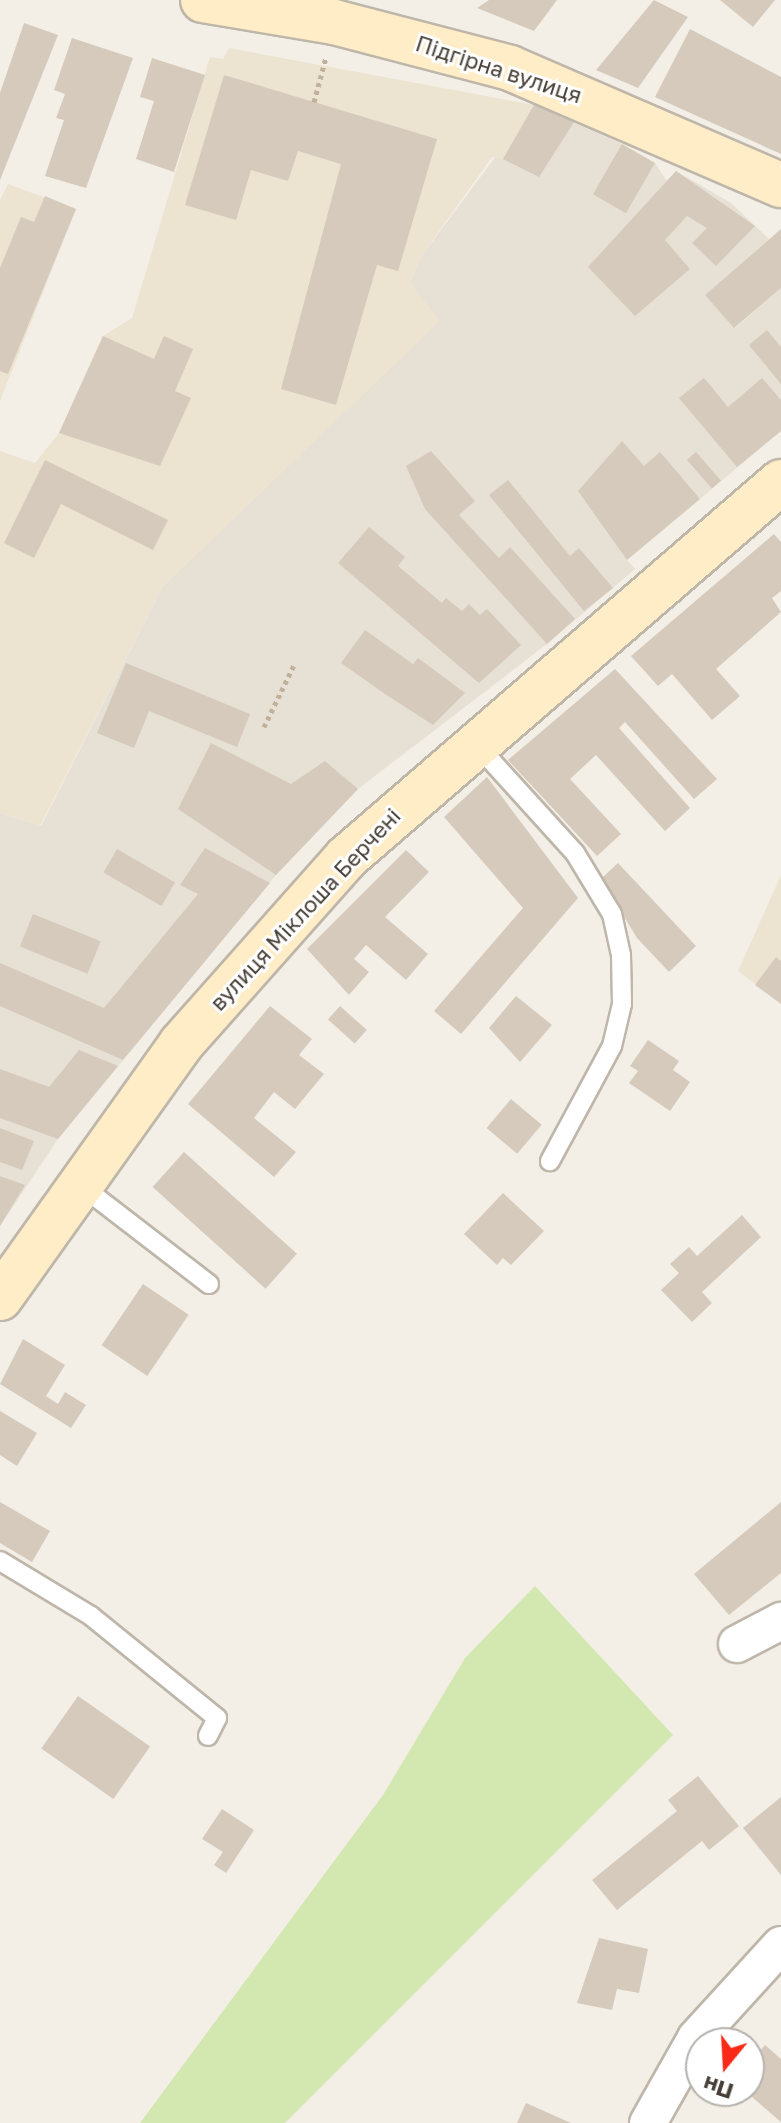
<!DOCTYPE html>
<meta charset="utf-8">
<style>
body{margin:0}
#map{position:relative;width:781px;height:2123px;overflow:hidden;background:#f3efe7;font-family:"Golos Text",sans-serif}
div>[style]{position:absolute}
.residential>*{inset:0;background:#e7e0d5}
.education>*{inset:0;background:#ede3d1}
.green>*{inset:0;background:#d2e8b0}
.building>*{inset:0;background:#d5cabc;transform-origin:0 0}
.path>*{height:5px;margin-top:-2.5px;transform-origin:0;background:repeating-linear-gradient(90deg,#c1b19b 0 4px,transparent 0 8px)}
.roads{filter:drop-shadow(2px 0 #bfb6aa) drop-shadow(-2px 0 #bfb6aa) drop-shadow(0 2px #bfb6aa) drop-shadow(0 -2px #bfb6aa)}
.lane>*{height:18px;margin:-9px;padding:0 9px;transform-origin:9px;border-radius:9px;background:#fff}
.street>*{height:36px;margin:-18px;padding:0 18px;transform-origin:18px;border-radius:18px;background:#fff}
.secondary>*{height:44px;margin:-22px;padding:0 22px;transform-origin:22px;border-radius:22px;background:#feedc6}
span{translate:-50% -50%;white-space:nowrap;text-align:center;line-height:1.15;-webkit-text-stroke:6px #fff;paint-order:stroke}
.street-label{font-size:22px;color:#473f36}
.north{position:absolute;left:685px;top:2027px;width:80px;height:80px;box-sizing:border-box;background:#fff;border:2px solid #b5b2af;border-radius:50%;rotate:198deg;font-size:22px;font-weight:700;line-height:32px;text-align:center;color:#473f36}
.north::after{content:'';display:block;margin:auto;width:28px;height:36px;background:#f92b18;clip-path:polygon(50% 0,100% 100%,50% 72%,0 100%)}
</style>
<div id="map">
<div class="residential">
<div style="clip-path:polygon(534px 105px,622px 144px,655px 163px,667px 181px,676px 171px,731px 203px,769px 239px,705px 295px,735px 328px,781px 288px,781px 431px,627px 560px,635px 569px,547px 644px,358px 789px,276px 875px,58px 1139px,0 1226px,0 813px,41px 826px,163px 586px,439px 321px,410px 283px,420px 258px)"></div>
</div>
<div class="education">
<div style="clip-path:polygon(229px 48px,534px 105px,503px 159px,492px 157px,420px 258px,410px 283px,440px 321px,163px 586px,40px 826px,0 813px,0 451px,35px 463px,59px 433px,103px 336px,132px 318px,210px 57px,223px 59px)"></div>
<div style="clip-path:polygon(8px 184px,76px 209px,0 401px,0 200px)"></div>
<div style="clip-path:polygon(781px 875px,781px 1003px,738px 971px)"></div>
</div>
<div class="green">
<div style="clip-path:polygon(535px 1586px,673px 1735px,285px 2123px,140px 2123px,383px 1795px,465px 1658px)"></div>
</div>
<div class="building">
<div style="clip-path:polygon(489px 0,557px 0,534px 31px,477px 8px)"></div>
<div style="clip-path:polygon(654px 0,688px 17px,638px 88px,596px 70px)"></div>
<div style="clip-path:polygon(720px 0,775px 0,753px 27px)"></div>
<div style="clip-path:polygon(24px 23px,58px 35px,0 180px,0 93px)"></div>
<div style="clip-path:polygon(690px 29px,781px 77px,781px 154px,655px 97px)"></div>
<div style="clip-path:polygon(72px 38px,133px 58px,86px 188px,45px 176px,64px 120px,56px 118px,65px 94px,54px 90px)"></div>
<div style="clip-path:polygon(152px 58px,205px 75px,174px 172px,136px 159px,154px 101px,140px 97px)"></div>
<div style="clip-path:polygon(224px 75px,437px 139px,398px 271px,377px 265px,336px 405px,281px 389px,341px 164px,298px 151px,288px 181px,251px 170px,236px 220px,185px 205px)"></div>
<div style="clip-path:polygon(534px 105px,574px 122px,539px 177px,503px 159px)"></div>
<div style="left:622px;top:144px;width:38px;height:58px;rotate:30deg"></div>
<div style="clip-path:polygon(676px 171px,755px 226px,716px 266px,692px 243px,707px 228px,687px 216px,665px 240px,690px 269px,635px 316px,588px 267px)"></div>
<div style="clip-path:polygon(45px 196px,76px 209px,8px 374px,0 371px,0 268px,21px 217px,34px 222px)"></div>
<div style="clip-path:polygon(781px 229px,781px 288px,734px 328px,705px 295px)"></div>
<div style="clip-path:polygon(767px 330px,781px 347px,781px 384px,749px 345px)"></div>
<div style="clip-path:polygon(103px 336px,154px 359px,164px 336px,193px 349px,175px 391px,191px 398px,160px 466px,59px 433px)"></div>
<div style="clip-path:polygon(704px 378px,728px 407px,762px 378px,781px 400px,781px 431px,737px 467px,679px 398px)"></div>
<div style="clip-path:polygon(622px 441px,644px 466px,660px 452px,700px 499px,627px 560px,578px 491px)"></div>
<div style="clip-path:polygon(431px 451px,475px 501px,459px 515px,499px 558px,510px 547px,575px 619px,547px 644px,425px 509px,406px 466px)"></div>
<div style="left:696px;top:452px;width:38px;height:12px;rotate:49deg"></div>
<div style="clip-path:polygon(45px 460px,168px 520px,153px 550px,61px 504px,34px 558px,4px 543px)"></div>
<div style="clip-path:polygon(508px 480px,570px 556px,579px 548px,613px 588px,584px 611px,489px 495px)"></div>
<div style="clip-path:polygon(369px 527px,405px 557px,398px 566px,442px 603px,446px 598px,462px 611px,469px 604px,480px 615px,487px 609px,521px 645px,479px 683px,338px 563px)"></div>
<div style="clip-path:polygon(774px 534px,781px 542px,781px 591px,772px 598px,781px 612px,716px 669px,740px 696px,712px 720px,672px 674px,658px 686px,631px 656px)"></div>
<div style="clip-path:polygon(365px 630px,413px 664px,418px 658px,465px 693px,433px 725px,385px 694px,341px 663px)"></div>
<div style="clip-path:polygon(126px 663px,250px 714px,237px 747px,149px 711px,134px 748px,97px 733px)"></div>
<div style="clip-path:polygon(615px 669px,717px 779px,694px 799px,625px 722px,619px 728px,690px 808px,665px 831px,596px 755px,570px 779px,621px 834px,597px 856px,508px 760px)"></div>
<div style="clip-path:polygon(211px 743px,291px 784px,325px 761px,358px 789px,276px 875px,178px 809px)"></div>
<div style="clip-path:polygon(487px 777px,578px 898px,461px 1034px,434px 1011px,523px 908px,444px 817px)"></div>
<div style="clip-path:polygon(205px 848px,270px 883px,123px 1060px,0 1006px,0 963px,104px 1008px,198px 894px,180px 885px)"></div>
<div style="left:117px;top:849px;width:67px;height:27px;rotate:30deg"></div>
<div style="clip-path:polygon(406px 850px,429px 872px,385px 917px,428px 954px,406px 980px,366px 945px,354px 959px,369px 972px,349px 995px,307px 949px)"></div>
<div style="clip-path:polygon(618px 863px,696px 946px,669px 972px,637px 938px,601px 879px)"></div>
<div style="left:33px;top:914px;width:73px;height:35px;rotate:22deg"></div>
<div style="clip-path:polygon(776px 957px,781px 961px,781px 1004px,755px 985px)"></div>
<div style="clip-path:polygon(516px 996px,552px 1025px,520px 1062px,489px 1028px)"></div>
<div style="clip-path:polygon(270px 1006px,312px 1039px,299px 1055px,324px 1074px,295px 1109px,274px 1092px,254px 1118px,296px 1152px,274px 1177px,188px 1104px)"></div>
<div style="left:340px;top:1006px;width:36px;height:18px;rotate:42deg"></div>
<div style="clip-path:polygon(648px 1040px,679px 1061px,673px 1070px,690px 1082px,670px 1111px,629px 1083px,638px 1071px,630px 1066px)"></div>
<div style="clip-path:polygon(79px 1050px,118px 1066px,58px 1139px,0 1118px,0 1069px,49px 1087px)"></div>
<div style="left:511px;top:1099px;width:40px;height:38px;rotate:40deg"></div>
<div style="clip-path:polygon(0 1128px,34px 1141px,22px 1170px,0 1162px)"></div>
<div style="left:184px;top:1152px;width:152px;height:47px;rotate:42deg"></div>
<div style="clip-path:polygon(0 1176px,25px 1185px,0 1226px)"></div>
<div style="clip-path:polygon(503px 1193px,544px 1231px,511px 1265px,503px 1258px,497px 1265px,464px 1234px)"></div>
<div style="clip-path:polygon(742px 1215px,761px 1237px,702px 1292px,712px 1303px,692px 1322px,661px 1290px,679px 1273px,670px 1264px,689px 1247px,697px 1256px)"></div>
<div style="left:143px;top:1284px;width:55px;height:74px;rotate:34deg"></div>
<div style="clip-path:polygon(23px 1339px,65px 1365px,46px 1396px,58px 1404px,65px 1392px,86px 1405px,71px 1428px,0 1384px)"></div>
<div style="clip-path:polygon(0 1411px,37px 1433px,17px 1466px,0 1455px)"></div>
<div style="clip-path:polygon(0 1502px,50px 1531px,32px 1562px,0 1543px)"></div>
<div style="clip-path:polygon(781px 1502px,781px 1573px,729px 1615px,694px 1574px)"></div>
<div style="left:78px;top:1696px;width:88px;height:64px;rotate:35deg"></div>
<div style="clip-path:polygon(698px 1776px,739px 1826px,709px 1850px,702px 1841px,617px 1910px,592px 1880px,677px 1811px,668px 1800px)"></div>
<div style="clip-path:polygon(781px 1797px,781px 1875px,743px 1828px)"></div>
<div style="clip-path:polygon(222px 1809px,254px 1830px,226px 1873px,214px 1865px,223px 1852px,202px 1839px)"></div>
<div style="clip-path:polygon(599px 1938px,648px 1949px,639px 1993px,617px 1989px,612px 2010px,577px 2003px)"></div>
<div style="clip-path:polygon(765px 2045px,781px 2059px,781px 2122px,745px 2091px,749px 2064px)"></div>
<div style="clip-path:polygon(526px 2103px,571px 2123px,517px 2123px)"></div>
</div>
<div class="path">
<div style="left:314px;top:102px;width:47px;rotate:-75.1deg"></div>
<div style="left:264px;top:727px;width:71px;rotate:-64.2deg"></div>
</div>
<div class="roads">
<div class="lane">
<div style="left:477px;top:745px;width:146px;rotate:47.8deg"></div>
<div style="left:575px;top:853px;width:71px;rotate:58.8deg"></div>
<div style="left:612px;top:914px;width:42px;rotate:77.6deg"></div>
<div style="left:621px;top:955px;width:49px;rotate:88.8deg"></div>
<div style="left:622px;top:1004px;width:43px;rotate:103.4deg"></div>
<div style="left:612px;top:1046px;width:131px;rotate:118.3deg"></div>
<div style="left:79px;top:1184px;width:164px;rotate:37.6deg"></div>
<div style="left:0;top:1561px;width:106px;rotate:31.1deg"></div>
<div style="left:91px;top:1616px;width:162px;rotate:39deg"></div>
<div style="left:217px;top:1718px;width:20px;rotate:117deg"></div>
</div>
<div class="street">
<div style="left:737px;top:1644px;width:50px;rotate:-27.6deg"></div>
<div style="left:648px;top:2123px;width:98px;rotate:-60.5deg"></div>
<div style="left:696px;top:2038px;width:126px;rotate:-47.6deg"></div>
</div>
<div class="secondary">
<div style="left:203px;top:0;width:133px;rotate:9.5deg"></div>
<div style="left:334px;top:22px;width:182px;rotate:14.6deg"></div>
<div style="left:510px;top:68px;width:295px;rotate:23.4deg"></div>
<div style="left:0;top:1298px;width:312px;rotate:-54.5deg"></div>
<div style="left:181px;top:1044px;width:249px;rotate:-48.4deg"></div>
<div style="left:346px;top:858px;width:575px;rotate:-40.84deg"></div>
</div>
</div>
<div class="street-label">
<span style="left:499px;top:69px;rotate:18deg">Підгірна вулиця</span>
<span style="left:305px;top:909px;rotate:-47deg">вулиця Міклоша Берчені</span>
</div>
<div class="north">Пн</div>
</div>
